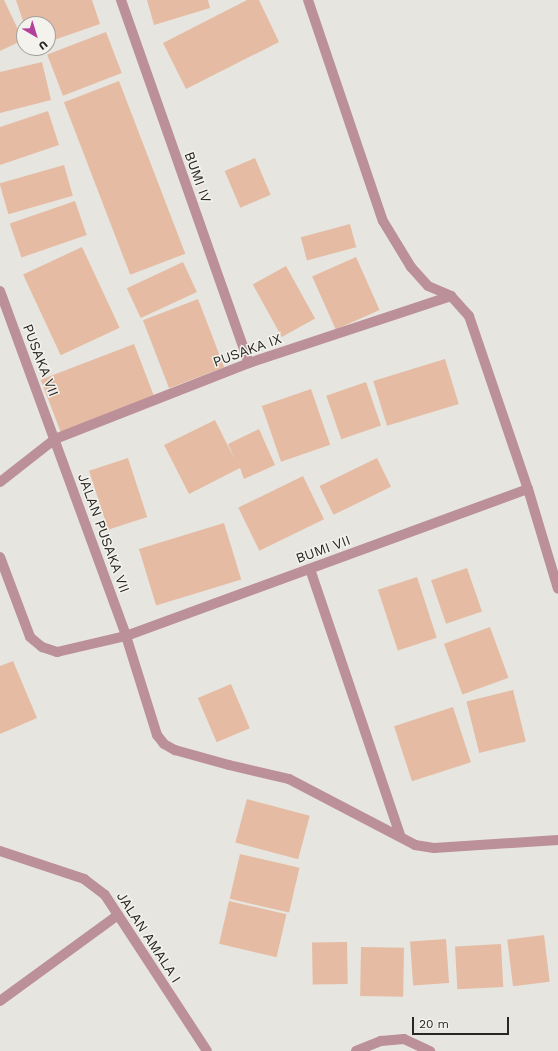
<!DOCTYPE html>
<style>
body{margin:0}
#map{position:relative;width:558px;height:1051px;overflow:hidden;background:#e7e5df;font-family:"Work Sans",sans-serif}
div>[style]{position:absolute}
.building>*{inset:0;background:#e5bca3;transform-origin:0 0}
.minor>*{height:10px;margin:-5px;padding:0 5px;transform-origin:5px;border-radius:5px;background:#bb9099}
span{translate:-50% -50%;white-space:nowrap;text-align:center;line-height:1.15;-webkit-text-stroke:3px #f4f2ec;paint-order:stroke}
.street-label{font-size:14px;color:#282725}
.north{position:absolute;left:16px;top:16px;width:40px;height:40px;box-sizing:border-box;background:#f4f2ec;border:1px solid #a2a19c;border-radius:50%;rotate:142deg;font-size:11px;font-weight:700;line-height:16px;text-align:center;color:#282725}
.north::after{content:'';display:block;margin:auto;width:14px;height:18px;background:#b3419c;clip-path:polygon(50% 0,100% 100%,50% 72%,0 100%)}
.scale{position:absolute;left:412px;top:1017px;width:97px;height:18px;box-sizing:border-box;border:2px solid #282725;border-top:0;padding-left:5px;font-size:12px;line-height:14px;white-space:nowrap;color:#282725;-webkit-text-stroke:3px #f4f2ec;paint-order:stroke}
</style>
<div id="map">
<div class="building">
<div style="clip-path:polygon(0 0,4px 0,23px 40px,0 51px)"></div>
<div style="clip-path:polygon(16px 0,92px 0,100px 24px,48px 42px,48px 24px,24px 24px)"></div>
<div style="clip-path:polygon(147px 0,208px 0,210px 8px,154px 25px)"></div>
<div style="clip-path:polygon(247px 0,259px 0,279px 42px,186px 89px,163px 43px)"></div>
<div style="left:106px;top:32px;width:44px;height:63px;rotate:69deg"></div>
<div style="clip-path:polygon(42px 62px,51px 100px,0 113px,0 72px)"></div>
<div style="left:119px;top:81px;width:185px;height:59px;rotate:69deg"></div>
<div style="clip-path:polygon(48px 111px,59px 145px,0 165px,0 127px)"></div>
<div style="left:255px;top:158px;width:40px;height:33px;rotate:67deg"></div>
<div style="left:64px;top:165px;width:32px;height:67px;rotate:74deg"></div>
<div style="left:75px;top:201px;width:36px;height:69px;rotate:71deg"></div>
<div style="left:350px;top:224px;width:24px;height:51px;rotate:75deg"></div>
<div style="left:82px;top:247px;width:89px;height:65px;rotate:65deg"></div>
<div style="left:356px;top:257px;width:58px;height:48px;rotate:66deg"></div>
<div style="left:183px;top:262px;width:33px;height:62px;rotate:65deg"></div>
<div style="left:286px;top:266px;width:60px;height:38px;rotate:61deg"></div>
<div style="left:198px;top:299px;width:73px;height:59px;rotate:69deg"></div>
<div style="left:134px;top:344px;width:56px;height:100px;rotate:69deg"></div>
<div style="left:445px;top:359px;width:47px;height:75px;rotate:73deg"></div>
<div style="left:366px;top:382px;width:46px;height:42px;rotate:71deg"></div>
<div style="left:311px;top:389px;width:59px;height:52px;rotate:71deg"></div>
<div style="clip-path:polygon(215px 420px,235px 460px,228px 444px,259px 429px,275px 465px,244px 479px,240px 468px,189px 494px,164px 445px)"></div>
<div style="left:128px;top:458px;width:62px;height:41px;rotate:72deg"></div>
<div style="left:377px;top:458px;width:32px;height:64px;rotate:64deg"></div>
<div style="left:303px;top:476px;width:48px;height:72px;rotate:64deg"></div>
<div style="left:224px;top:523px;width:59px;height:89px;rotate:73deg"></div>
<div style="left:467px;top:568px;width:46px;height:38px;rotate:71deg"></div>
<div style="left:417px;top:577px;width:64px;height:41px;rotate:72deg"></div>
<div style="left:490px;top:627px;width:54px;height:49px;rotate:70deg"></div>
<div style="clip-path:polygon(13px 661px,37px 718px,0 734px,0 666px)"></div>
<div style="left:231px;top:684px;width:48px;height:36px;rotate:67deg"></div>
<div style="left:513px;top:690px;width:53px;height:48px;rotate:76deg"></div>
<div style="left:453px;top:707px;width:58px;height:62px;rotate:72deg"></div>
<div style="left:247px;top:799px;width:65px;height:45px;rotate:15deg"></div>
<div style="left:240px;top:854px;width:61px;height:46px;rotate:13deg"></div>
<div style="left:229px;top:901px;width:59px;height:44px;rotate:13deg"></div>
<div style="left:544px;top:935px;width:47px;height:37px;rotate:83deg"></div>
<div style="left:446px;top:939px;width:44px;height:36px;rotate:86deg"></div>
<div style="left:347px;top:942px;width:42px;height:35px;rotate:89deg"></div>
<div style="left:501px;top:944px;width:43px;height:46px;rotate:87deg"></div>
<div style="left:361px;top:947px;width:43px;height:49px;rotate:1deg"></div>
</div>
<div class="minor">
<div style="left:121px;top:0;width:385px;rotate:70.6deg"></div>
<div style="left:308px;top:0;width:233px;rotate:71.3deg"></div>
<div style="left:383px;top:221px;width:54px;rotate:58.7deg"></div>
<div style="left:411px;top:267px;width:25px;rotate:48deg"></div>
<div style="left:428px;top:286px;width:25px;rotate:23deg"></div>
<div style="left:451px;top:296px;width:27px;rotate:48deg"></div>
<div style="left:469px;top:316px;width:183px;rotate:71.2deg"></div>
<div style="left:528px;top:489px;width:104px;rotate:73.3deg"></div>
<div style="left:0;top:291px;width:367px;rotate:69.9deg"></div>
<div style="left:126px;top:636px;width:104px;rotate:72.6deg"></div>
<div style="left:157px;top:735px;width:11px;rotate:52deg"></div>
<div style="left:164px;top:744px;width:13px;rotate:29deg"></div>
<div style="left:175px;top:750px;width:56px;rotate:15.5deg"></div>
<div style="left:229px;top:765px;width:62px;rotate:13.1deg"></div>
<div style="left:289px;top:779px;width:142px;rotate:27.6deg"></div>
<div style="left:415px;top:845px;width:19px;rotate:9deg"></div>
<div style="left:434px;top:848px;width:124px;rotate:-3.7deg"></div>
<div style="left:0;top:482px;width:70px;rotate:-38deg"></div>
<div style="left:55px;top:439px;width:208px;rotate:-21.4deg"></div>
<div style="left:249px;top:363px;width:213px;rotate:-18.3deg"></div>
<div style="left:0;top:557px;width:85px;rotate:69.4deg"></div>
<div style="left:30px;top:637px;width:16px;rotate:40deg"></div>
<div style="left:42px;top:647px;width:16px;rotate:18deg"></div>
<div style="left:57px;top:652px;width:71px;rotate:-13.1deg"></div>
<div style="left:126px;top:636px;width:428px;rotate:-20.1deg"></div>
<div style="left:310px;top:569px;width:281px;rotate:71.3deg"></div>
<div style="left:0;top:851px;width:89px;rotate:18.4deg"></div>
<div style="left:84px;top:879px;width:26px;rotate:37deg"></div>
<div style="left:105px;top:895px;width:186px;rotate:56.8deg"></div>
<div style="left:0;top:1001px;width:146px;rotate:-36.1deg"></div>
<div style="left:356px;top:1051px;width:27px;rotate:-22deg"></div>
<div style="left:381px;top:1041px;width:23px;rotate:-5deg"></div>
<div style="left:404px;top:1039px;width:29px;rotate:25deg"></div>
</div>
<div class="street-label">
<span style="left:198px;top:177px;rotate:70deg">BUMI IV</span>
<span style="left:247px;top:350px;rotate:-20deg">PUSAKA IX</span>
<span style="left:41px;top:360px;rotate:69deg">PUSAKA VII</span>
<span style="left:104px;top:533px;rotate:70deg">JALAN PUSAKA VII</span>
<span style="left:323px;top:549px;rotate:-20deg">BUMI VII</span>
<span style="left:149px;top:937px;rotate:57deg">JALAN AMALA I</span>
</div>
<div class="north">U</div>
<div class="scale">20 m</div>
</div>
